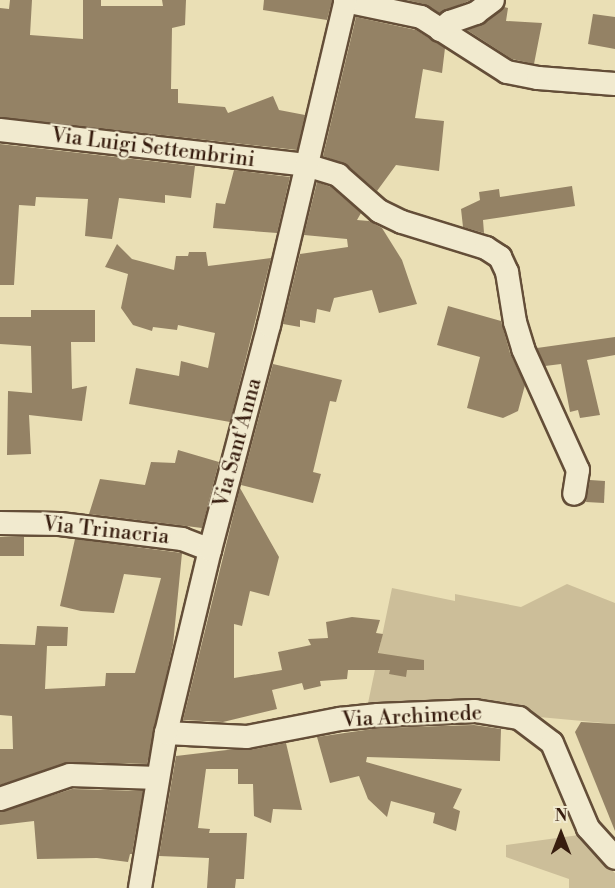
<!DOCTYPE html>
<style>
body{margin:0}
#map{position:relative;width:615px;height:888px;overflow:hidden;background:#eadfb5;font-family:"Libre Bodoni",serif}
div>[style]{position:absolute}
.green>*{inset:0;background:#ccbe99}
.building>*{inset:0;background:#948265;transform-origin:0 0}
.roads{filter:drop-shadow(2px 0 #644e38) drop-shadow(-2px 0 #644e38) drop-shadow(0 2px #644e38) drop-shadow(0 -2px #644e38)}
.minor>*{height:22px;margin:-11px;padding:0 11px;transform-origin:11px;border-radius:11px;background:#f1eacf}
span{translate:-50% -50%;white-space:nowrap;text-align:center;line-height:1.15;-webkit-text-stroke:4.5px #f1eacf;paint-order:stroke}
.street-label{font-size:21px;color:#371d0f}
.north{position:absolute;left:531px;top:804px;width:60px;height:60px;-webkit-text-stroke:4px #f1eacf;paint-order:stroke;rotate:0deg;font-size:16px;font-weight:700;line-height:24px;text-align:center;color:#371d0f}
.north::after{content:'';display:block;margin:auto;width:21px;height:27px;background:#371d0f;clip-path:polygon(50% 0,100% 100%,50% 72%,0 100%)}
</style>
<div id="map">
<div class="green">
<div style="clip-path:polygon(567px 584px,615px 603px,615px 724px,539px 717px,507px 702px,443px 702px,367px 708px,392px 588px,455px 601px,455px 594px,521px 607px)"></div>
<div style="clip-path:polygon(579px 835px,596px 856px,615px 873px,615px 888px,569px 888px,569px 879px,506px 857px,506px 845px)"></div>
</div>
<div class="building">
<div style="clip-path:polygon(10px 0,32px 0,30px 35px,83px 39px,83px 0,101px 0,101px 6px,163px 6px,162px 0,186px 0,185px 25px,172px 28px,171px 89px,178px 89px,178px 103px,225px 107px,228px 113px,273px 96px,279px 110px,305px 115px,297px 150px,0 117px,0 8px,9px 9px)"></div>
<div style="clip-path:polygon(264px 0,332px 0,332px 1px,327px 20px,263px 10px)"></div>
<div style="clip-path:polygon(406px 0,471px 0,440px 13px,424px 4px)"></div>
<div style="clip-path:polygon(504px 7px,508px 8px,506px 21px,542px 23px,534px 64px,512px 59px,467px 30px,484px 24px)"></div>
<div style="clip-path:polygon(593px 14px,615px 17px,615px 49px,588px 44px)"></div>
<div style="clip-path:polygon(356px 17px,416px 30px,445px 48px,442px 73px,423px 69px,415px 118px,444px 121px,439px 171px,396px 165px,377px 191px,347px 165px,323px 156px)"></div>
<div style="clip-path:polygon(0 144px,195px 166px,191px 198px,165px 195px,165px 203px,119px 198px,112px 239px,85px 236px,88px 199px,36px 197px,35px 206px,19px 205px,14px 285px,0 285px)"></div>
<div style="clip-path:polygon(234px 170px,290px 177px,277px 233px,213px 228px,216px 203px,225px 204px)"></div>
<div style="clip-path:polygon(317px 182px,331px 187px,361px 213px,357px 220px,369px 221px,382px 228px,402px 260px,417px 304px,379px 313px,372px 290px,334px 298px,330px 312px,317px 309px,315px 323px,300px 320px,300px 327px,283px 324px,300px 254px,348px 247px,347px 239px,304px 235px)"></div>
<div style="clip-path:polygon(572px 186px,575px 206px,483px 220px,484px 233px,463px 227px,461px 209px,480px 200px,479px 192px,499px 189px,500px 197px)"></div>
<div style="clip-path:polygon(117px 244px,132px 259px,174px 270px,176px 256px,188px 256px,189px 252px,206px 252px,208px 266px,271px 258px,230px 422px,129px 404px,136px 368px,179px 376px,181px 361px,208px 368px,215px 333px,178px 325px,177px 330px,153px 327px,152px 331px,133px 325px,121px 308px,128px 274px,105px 267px)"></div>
<div style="clip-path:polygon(448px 306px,501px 321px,510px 353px,525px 385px,518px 411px,503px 418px,467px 408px,480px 357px,437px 345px)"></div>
<div style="clip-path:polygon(31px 310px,95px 310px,95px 342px,71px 342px,72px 389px,87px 386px,82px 421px,29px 415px,31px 454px,7px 455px,8px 391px,32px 393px,31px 346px,0 344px,0 317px,31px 317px)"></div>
<div style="clip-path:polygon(615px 337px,615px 355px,587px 360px,600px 415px,580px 418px,578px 410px,570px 412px,561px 364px,545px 366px,537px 348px)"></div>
<div style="clip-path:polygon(273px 364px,342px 380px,336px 402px,330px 401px,313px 472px,321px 474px,313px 503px,241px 485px)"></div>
<div style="clip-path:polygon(178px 450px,219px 462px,202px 528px,89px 514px,100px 479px,145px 485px,151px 462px,175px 463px)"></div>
<div style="clip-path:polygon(590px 480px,605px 481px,604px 503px,586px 502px)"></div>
<div style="clip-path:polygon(240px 488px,279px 557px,269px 596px,250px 591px,242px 626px,234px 624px,234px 678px,282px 670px,278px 652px,311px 645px,308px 639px,328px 638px,326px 622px,352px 617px,380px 620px,376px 633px,383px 634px,378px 653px,424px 660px,424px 670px,407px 670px,406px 677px,389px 674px,390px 670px,348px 670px,347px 679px,320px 681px,321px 686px,304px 690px,302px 683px,272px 690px,277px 709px,223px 722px,183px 720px)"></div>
<div style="left:0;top:537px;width:24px;height:19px"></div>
<div style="clip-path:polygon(75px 539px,182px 553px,173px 645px,147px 764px,70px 762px,0 785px,0 749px,13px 749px,12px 716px,0 715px,0 644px,35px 645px,37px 626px,68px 627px,67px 646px,47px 646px,45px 689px,105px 686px,106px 673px,135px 673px,161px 578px,124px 574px,114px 613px,81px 611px,60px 606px)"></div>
<div style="clip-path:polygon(581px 722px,615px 724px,615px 831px,575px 732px)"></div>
<div style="clip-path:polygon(474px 725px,501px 729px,500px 761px,367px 757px,366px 762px,462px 789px,453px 808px,460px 811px,456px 831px,433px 823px,435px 813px,391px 801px,387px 817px,368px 799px,359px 776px,330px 783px,317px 737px,379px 728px)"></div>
<div style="clip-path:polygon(286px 743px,302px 810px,273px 809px,271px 823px,254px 816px,253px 784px,238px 784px,238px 769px,206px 769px,198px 828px,210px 829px,209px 833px,247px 833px,244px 879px,236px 879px,235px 888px,207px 888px,209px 858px,159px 856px,176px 756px,227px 750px,250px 750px)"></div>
<div style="clip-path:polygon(72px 789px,143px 791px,132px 854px,130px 854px,128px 862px,97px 858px,37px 859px,34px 821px,0 825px,0 812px)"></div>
</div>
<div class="roads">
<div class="minor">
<div style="left:345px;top:1px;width:78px;rotate:11.9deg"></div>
<div style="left:421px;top:17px;width:102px;rotate:32.6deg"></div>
<div style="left:507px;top:72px;width:32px;rotate:11deg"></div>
<div style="left:538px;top:78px;width:77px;rotate:4.5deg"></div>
<div style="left:440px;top:30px;width:13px;rotate:-39deg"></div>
<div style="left:450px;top:22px;width:28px;rotate:-19deg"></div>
<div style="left:476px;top:13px;width:21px;rotate:-37deg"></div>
<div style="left:0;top:130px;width:308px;rotate:6.5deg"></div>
<div style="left:306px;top:165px;width:34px;rotate:17deg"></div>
<div style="left:338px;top:175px;width:55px;rotate:41.3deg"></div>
<div style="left:379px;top:211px;width:25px;rotate:26deg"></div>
<div style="left:402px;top:222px;width:88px;rotate:17.2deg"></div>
<div style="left:486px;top:248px;width:17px;rotate:33deg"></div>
<div style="left:500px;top:257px;width:17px;rotate:65deg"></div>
<div style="left:507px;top:272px;width:51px;rotate:80.9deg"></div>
<div style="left:515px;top:322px;width:28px;rotate:73deg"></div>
<div style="left:523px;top:349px;width:133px;rotate:65.6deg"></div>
<div style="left:578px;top:470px;width:24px;rotate:99deg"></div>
<div style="left:0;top:523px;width:60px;rotate:1deg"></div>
<div style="left:60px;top:524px;width:123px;rotate:7deg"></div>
<div style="left:182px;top:539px;width:30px;rotate:21deg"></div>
<div style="left:166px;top:733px;width:81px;rotate:2.8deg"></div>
<div style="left:247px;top:737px;width:95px;rotate:-11deg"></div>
<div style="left:340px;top:719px;width:38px;rotate:-6deg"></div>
<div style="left:378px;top:715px;width:97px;rotate:-2.4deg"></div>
<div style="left:475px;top:711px;width:45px;rotate:9deg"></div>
<div style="left:519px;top:718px;width:41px;rotate:37.1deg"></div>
<div style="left:552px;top:743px;width:92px;rotate:67deg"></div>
<div style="left:588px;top:828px;width:40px;rotate:48deg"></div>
<div style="left:0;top:799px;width:74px;rotate:-18.9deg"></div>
<div style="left:70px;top:775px;width:88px;rotate:2deg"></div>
<div style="left:140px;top:888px;width:157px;rotate:-80.5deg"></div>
<div style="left:166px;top:733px;width:188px;rotate:-76.5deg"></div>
<div style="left:210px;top:550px;width:233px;rotate:-75.3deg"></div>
<div style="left:269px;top:325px;width:334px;rotate:-76.7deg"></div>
</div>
</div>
<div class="street-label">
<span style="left:153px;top:148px;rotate:7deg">Via Luigi Settembrini</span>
<span style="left:238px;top:443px;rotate:-75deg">Via Sant'Anna</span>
<span style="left:106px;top:531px;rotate:6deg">Via Trinacria</span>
<span style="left:412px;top:717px;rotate:-3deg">Via Archimede</span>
</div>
<div class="north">N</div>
</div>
